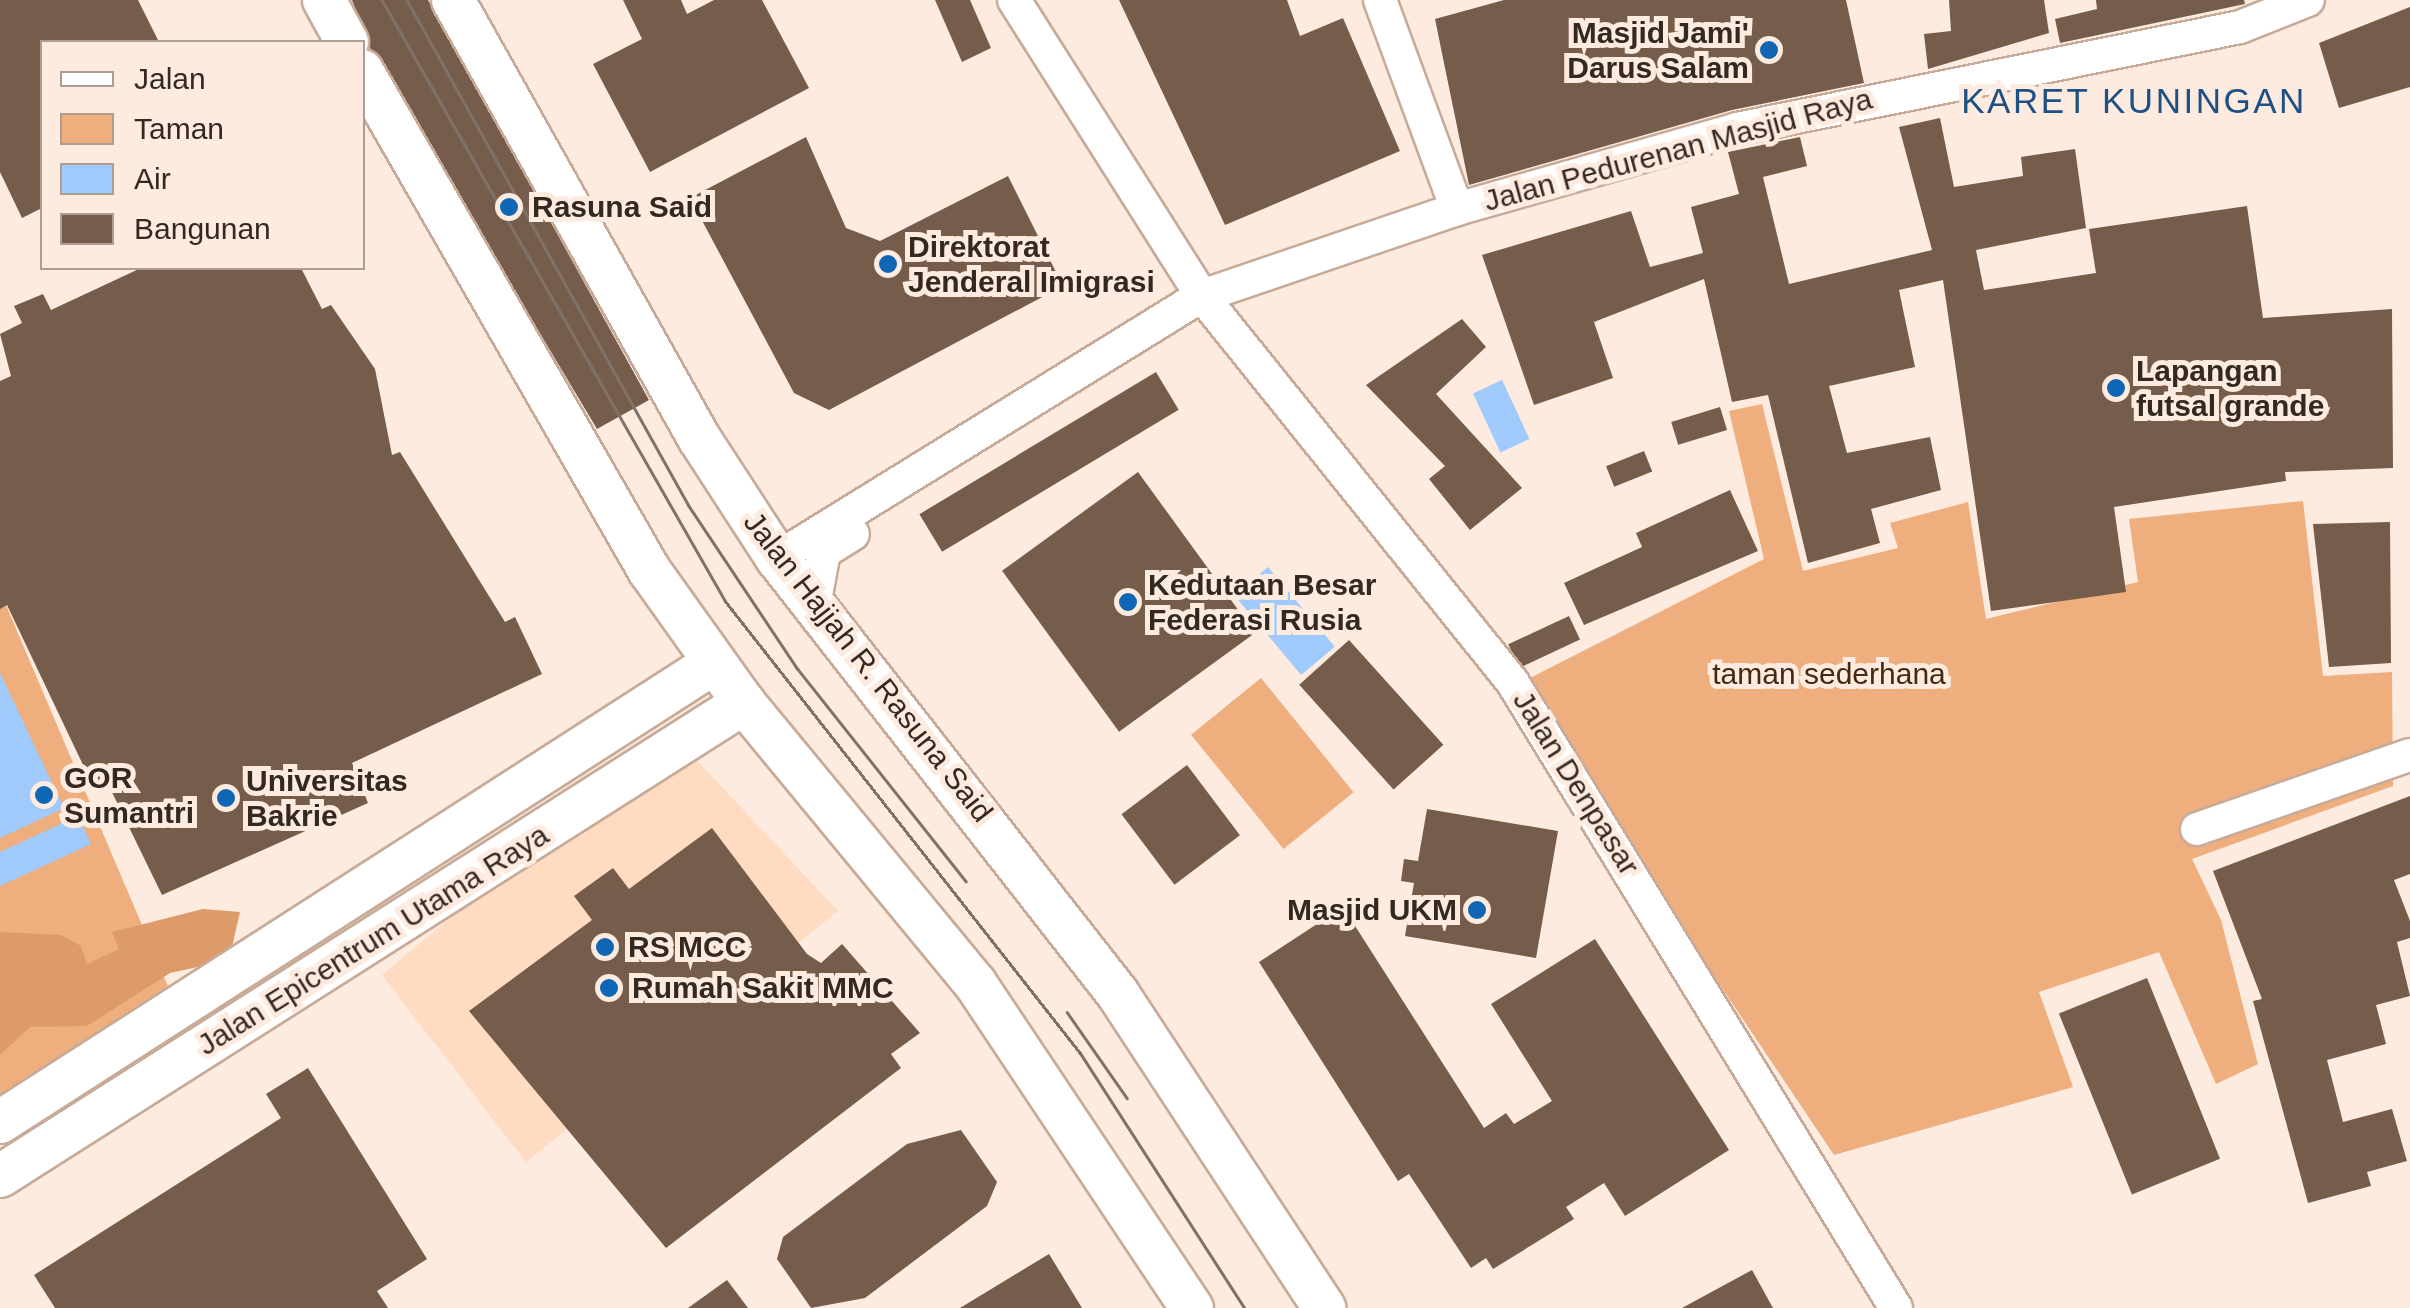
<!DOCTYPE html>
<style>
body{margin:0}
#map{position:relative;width:2410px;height:1308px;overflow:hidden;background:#fdebdf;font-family:Helvetica,sans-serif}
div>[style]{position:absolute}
.built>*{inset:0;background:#ffdbc1}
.green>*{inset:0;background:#eeae7d;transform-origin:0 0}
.forest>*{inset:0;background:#dd9b69}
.water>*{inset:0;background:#9fcafb;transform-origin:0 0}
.building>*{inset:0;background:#755c4b;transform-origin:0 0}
.roads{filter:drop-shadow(2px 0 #c7ab98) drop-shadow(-2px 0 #c7ab98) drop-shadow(0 2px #c7ab98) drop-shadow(0 -2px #c7ab98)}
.minor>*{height:32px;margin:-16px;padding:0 16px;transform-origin:16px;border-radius:16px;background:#fff}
.major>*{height:42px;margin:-21px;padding:0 21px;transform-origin:21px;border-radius:21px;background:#fff}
.tram>*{height:2.5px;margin:-1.25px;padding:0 1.25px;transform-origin:1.25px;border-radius:1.25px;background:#807269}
.dots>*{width:28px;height:28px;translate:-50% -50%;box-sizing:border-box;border:5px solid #fdebdf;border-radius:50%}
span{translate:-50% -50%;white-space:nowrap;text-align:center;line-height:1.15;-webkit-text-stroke:10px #fdebdf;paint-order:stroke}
.poi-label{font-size:30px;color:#342921;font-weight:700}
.right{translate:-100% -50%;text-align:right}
.left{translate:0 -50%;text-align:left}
.street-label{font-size:30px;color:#342921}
.park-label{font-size:30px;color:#442913}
.quarter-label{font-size:35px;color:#1e5083;letter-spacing:2.5px}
.legend{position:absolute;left:40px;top:40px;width:325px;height:230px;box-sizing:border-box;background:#fdebdf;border:2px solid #ad9d93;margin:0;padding:12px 18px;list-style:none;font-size:30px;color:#342921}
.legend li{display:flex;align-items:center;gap:20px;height:50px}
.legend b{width:50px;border:2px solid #ad9d93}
</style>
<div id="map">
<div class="built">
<div style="clip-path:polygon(691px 754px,838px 911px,526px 1162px,382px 975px,481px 892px)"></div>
</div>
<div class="green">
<div style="clip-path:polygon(1762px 404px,1803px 571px,1898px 548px,1890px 523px,1968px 502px,1986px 619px,2138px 582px,2129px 519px,2303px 501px,2323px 676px,2392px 672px,2393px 786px,2192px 859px,2221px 920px,2258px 1064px,2216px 1084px,2159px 952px,2039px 992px,2073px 1087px,1834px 1155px,1518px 684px,1764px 559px,1729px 411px)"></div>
<div style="clip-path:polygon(0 591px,173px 998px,0 1109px)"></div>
<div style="left:1261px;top:678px;width:147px;height:90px;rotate:51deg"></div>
</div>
<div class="forest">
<div style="clip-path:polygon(203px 909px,240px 912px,231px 951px,216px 963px,170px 973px,87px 1026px,30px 1027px,0 1055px,0 932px,61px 935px,81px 946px,87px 964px,119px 949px,112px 932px)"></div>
</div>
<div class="water">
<div style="left:1502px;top:380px;width:65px;height:32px;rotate:65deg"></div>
<div style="left:1268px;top:567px;width:104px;height:44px;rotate:50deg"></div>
<div style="clip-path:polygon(0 673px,64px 808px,0 838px)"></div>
<div style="clip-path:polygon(78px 816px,91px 844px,0 886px,0 852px)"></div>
</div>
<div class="building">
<div style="clip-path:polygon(0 0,138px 0,159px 42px,42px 42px,42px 208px,22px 218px,0 172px)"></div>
<div style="clip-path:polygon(352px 0,428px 0,649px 400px,597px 429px,370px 48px)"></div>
<div style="clip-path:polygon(623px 0,681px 0,687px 14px,714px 0,762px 0,809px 88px,650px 172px,593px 64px,642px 39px)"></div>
<div style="clip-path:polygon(935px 0,970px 0,991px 48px,962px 62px)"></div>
<div style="clip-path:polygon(1119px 0,1287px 0,1300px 36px,1343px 18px,1400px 151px,1225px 225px)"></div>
<div style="clip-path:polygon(1504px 0,1846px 0,1864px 83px,1732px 110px,1469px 185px,1435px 19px)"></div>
<div style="clip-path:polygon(1949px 0,2044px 0,2049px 33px,1928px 69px,1924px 34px,1951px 31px)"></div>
<div style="clip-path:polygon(2096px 0,2244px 0,2245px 4px,2060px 43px,2055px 19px,2097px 9px)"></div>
<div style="clip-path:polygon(2410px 7px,2410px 87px,2339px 108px,2319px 43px)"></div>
<div style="clip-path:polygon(1940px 118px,1954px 187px,2023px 176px,2021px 157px,2075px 149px,2086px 228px,1976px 250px,1984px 290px,2096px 273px,2089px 229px,2247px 206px,2263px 318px,2392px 309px,2393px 468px,2285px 472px,2286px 481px,2114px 507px,2126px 592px,1991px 611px,1943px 280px,1899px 290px,1915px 367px,1829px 386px,1847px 453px,1930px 437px,1941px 490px,1871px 509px,1880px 543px,1808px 563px,1768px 395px,1732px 402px,1704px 279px,1594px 322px,1613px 378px,1534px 405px,1482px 255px,1631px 211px,1650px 267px,1703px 253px,1691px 207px,1739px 194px,1728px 152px,1800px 137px,1807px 166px,1763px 177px,1789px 284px,1932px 250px,1899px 127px)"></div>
<div style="clip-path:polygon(806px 137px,846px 228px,880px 241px,1008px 176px,1063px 286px,829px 410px,794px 393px,690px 198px)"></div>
<div style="clip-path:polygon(141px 268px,301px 268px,322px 309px,331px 305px,375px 369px,392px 455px,400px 452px,505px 622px,515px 617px,542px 674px,352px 763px,368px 803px,162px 895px,107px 782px,94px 788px,7px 605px,0 609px,0 381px,11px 376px,0 334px,22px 323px,14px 306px,43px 294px,51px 310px)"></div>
<div style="clip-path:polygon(1462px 319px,1486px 347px,1436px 394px,1522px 488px,1470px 530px,1429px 479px,1445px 466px,1366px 385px)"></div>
<div style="left:1156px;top:372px;width:44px;height:276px;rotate:59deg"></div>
<div style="left:1720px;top:407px;width:24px;height:51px;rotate:73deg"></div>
<div style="left:1644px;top:451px;width:22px;height:41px;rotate:68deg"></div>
<div style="left:1138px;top:472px;width:199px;height:168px;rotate:54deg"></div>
<div style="clip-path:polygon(1730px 490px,1758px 551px,1584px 625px,1564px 583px,1642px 547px,1636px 533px)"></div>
<div style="clip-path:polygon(2390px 522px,2391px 663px,2329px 667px,2313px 524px)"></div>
<div style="left:1569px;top:616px;width:26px;height:67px;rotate:65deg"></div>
<div style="left:1349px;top:640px;width:141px;height:67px;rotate:48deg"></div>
<div style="left:1187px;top:765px;width:88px;height:82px;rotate:53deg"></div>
<div style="clip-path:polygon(2410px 796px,2410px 874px,2394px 880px,2410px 921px,2410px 938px,2397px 942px,2410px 996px,2376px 1005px,2386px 1044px,2327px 1060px,2343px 1122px,2392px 1109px,2407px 1161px,2367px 1172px,2371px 1186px,2308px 1203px,2253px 1001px,2262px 999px,2213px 871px)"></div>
<div style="clip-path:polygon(1427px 809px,1558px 831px,1536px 958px,1405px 936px,1414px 883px,1401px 881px,1404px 859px,1418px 861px)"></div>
<div style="clip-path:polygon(712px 828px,807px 954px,821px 963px,842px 944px,920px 1033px,891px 1054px,901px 1068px,666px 1248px,469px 1011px,592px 920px,574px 896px,613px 868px,629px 889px)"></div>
<div style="clip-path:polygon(1343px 907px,1484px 1128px,1506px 1113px,1514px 1124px,1552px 1101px,1491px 1004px,1595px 939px,1729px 1150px,1625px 1216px,1604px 1183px,1566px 1207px,1574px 1219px,1493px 1269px,1486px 1258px,1471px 1268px,1409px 1174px,1398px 1181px,1259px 962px)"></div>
<div style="left:2147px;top:978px;width:195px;height:95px;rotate:68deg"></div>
<div style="clip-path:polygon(308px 1068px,427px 1259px,377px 1291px,388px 1308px,55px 1308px,34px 1275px,281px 1118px,266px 1094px)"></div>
<div style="clip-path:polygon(961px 1130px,997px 1182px,987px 1206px,865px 1298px,811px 1308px,777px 1259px,783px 1237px,907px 1144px)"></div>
<div style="clip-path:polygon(1049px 1254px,1082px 1308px,960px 1308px)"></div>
<div style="clip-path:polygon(1752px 1270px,1773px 1308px,1682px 1308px)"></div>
<div style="clip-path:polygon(727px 1280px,748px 1308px,688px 1308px)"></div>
</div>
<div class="roads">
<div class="minor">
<div style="left:1014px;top:0;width:351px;rotate:57.6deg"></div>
<div style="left:1202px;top:296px;width:496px;rotate:51.2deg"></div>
<div style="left:1513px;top:683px;width:733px;rotate:58.5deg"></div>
<div style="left:1380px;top:0;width:223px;rotate:69.8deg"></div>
<div style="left:777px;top:558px;width:499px;rotate:-31.7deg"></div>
<div style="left:1202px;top:296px;width:269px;rotate:-18.8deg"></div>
<div style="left:1457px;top:209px;width:291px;rotate:-15.9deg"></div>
<div style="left:1737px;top:129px;width:513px;rotate:-11.46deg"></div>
<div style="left:2240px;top:27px;width:73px;rotate:-21.7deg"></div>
<div style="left:814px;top:606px;width:55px;rotate:-79.5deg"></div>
<div style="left:824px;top:552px;width:34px;rotate:-32deg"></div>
<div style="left:2197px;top:829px;width:225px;rotate:-19.2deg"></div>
</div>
<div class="major">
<div style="left:324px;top:0;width:48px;rotate:61.3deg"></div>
<div style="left:453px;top:0;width:502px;rotate:60.68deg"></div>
<div style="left:699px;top:438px;width:143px;rotate:57deg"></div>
<div style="left:777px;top:558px;width:554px;rotate:51.97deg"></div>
<div style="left:1118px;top:994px;width:376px;rotate:56.7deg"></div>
<div style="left:362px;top:71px;width:576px;rotate:60.09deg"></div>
<div style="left:649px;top:570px;width:163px;rotate:54.5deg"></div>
<div style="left:744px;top:703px;width:363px;rotate:50.5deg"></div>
<div style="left:975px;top:983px;width:391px;rotate:56.3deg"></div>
<div style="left:0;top:1122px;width:849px;rotate:-32.74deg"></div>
<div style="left:0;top:1176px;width:882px;rotate:-32.45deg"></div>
</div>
</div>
<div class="tram">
<div style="left:382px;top:0;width:693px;rotate:60.26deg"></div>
<div style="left:726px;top:602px;width:575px;rotate:51.85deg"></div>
<div style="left:1081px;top:1054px;width:302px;rotate:57.2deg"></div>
<div style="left:407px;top:0;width:579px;rotate:60.87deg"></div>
<div style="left:689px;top:506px;width:195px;rotate:56.3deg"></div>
<div style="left:797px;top:668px;width:272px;rotate:51.6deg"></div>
<div style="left:1067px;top:1012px;width:105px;rotate:55.1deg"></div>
</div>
<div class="dots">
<div style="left:1769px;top:50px;background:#0e66b4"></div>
<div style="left:509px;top:207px;background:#0e66b4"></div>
<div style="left:888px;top:264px;background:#0e66b4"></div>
<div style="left:2116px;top:388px;background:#0e66b4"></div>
<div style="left:1128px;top:602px;background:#0e66b4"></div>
<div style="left:44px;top:795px;background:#0e66b4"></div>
<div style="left:226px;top:798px;background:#0e66b4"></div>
<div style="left:1477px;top:910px;background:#0e66b4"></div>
<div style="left:605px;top:947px;background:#0e66b4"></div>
<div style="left:609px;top:988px;background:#0e66b4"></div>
</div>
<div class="poi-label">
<span class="right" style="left:1749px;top:50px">Masjid Jami'<br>Darus Salam</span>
<span class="left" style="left:532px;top:207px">Rasuna Said</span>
<span class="left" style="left:908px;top:264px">Direktorat<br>Jenderal Imigrasi</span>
<span class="left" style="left:2136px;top:388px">Lapangan<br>futsal grande</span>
<span class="left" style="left:1148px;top:602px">Kedutaan Besar<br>Federasi Rusia</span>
<span class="left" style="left:64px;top:795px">GOR<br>Sumantri</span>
<span class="left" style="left:246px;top:798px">Universitas<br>Bakrie</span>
<span class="right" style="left:1457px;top:910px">Masjid UKM</span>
<span class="left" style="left:628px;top:947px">RS MCC</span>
<span class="left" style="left:632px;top:988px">Rumah Sakit MMC</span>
</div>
<div class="street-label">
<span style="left:1678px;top:150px;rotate:-15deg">Jalan Pedurenan Masjid Raya</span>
<span style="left:868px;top:667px;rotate:52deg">Jalan Hajjah R. Rasuna Said</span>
<span style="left:1576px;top:783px;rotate:58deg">Jalan Denpasar</span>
<span style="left:373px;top:940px;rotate:-32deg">Jalan Epicentrum Utama Raya</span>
</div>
<div class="park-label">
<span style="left:1829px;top:674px">taman sederhana</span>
</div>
<div class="quarter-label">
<span style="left:2134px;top:101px">KARET KUNINGAN</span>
</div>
<ul class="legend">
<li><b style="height:12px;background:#fff"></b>Jalan</li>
<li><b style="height:28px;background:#eeae7d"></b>Taman</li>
<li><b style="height:28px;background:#9fcafb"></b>Air</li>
<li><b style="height:28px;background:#755c4b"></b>Bangunan</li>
</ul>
</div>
